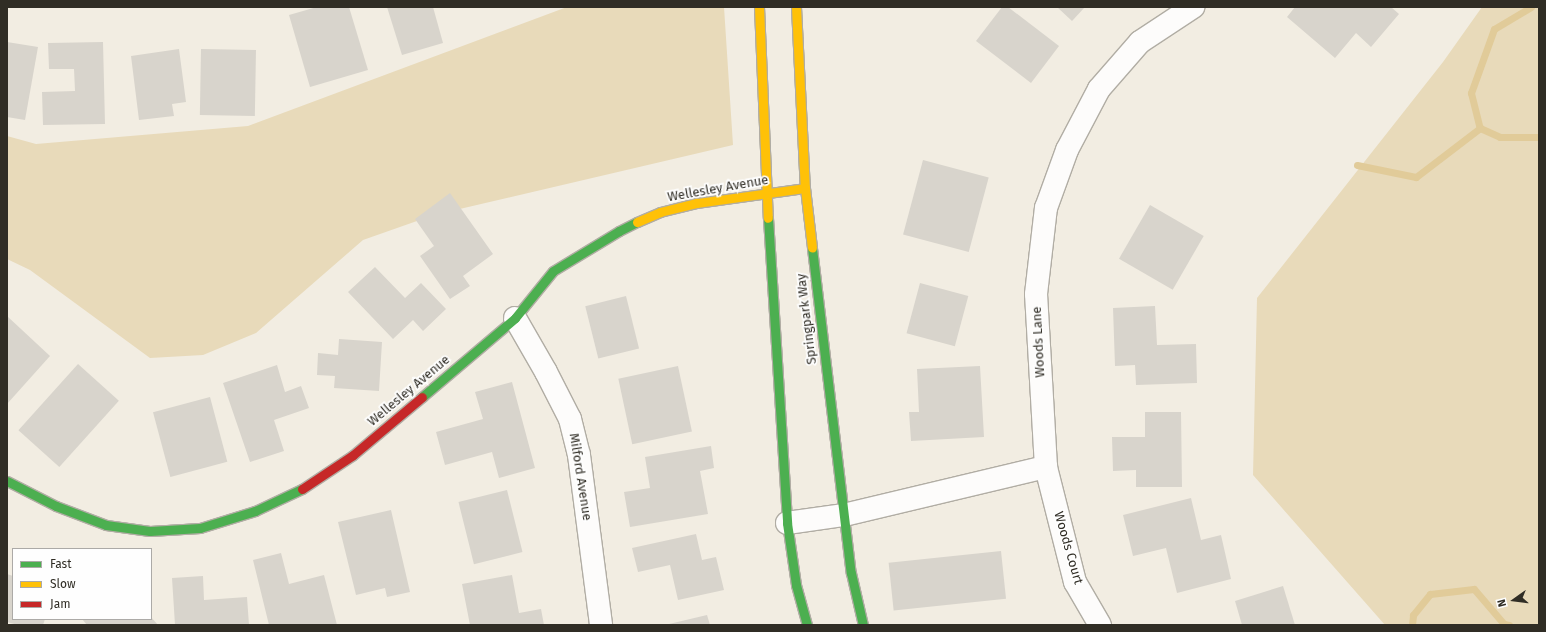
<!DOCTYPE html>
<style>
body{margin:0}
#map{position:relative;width:1546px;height:632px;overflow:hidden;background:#f2ede2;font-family:"Fira Sans",sans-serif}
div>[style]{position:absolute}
.green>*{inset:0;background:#e8daba}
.stream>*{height:7px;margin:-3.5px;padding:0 3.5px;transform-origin:3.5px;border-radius:3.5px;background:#e1cb99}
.building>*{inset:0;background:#d8d4cc;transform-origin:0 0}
.roads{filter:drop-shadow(1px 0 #b1ada4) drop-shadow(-1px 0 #b1ada4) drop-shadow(0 1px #b1ada4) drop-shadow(0 -1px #b1ada4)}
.street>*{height:22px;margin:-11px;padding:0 11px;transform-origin:11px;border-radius:11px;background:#fdfcfb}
.fast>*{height:9px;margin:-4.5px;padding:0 4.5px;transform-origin:4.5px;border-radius:4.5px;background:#4caf50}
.slow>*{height:9px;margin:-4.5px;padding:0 4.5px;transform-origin:4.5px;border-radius:4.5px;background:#ffc107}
.jam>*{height:9px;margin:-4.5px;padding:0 4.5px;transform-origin:4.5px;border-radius:4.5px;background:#c62828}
span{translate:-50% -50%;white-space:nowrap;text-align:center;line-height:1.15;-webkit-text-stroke:3.5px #fefefe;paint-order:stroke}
.street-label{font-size:13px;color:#302d25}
.frame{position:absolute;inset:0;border:8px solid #302d25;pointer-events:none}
.legend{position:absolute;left:12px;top:548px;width:140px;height:72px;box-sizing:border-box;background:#fefefe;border:1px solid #acaaa7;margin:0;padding:5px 7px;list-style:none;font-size:12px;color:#302d25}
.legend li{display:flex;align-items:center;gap:8px;height:20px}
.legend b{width:20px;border:1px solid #acaaa7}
.north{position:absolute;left:1494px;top:580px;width:40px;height:40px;-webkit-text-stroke:3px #fefefe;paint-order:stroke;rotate:256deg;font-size:11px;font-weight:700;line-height:16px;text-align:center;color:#302d25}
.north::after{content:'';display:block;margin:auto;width:14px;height:18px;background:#302d25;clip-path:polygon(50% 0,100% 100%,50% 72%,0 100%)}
</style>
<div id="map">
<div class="green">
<div style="clip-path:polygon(567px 7px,724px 7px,733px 145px,434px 215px,363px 240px,256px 333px,203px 355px,150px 358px,30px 270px,7px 259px,7px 136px,36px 144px,248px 126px)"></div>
<div style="clip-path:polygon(1482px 7px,1539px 7px,1539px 625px,1385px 625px,1253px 475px,1257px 298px,1443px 62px)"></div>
</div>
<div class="stream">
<div style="left:1531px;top:7px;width:43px;rotate:149.3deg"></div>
<div style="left:1494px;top:29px;width:68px;rotate:109.8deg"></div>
<div style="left:1471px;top:93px;width:36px;rotate:76deg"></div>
<div style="left:1480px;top:128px;width:22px;rotate:24deg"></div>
<div style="left:1500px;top:137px;width:39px"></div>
<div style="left:1357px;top:165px;width:60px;rotate:11.5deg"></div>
<div style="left:1416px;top:177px;width:81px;rotate:-37.4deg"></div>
<div style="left:1412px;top:625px;width:10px;rotate:-84deg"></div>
<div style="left:1413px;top:615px;width:27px;rotate:-51deg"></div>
<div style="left:1430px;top:594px;width:44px;rotate:-6.5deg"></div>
<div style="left:1474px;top:589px;width:46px;rotate:49.4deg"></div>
<div style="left:1504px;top:624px;width:5px;rotate:11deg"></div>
</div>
<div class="building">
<div style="clip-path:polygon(317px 7px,349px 7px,368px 70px,310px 87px,289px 15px)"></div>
<div style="clip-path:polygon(387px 7px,433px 7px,443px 43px,402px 55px)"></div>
<div style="clip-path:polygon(1002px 7px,1008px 7px,1059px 46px,1031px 83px,976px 41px)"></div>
<div style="clip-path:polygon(1057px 7px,1085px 7px,1072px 21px)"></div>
<div style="clip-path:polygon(1295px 7px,1391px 7px,1399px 14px,1371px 47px,1356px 33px,1335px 58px,1287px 17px)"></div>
<div style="clip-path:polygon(7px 42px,38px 47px,25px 120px,7px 117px)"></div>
<div style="clip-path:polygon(103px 42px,105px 124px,43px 125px,42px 92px,75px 91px,74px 69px,49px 69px,48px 43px)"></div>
<div style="clip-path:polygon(179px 49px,186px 102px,172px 104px,174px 116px,139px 120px,131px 56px)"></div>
<div style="left:201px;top:49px;width:55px;height:66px;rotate:1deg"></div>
<div style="left:923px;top:160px;width:68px;height:77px;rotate:15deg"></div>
<div style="clip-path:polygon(450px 193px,493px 254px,463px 276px,470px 286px,450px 299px,420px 256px,434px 246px,415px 219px)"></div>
<div style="left:1150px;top:205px;width:62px;height:62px;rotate:30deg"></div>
<div style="clip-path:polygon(375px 267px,405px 298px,421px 283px,446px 309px,423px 331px,413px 320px,393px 339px,348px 292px)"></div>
<div style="left:920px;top:283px;width:50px;height:52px;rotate:15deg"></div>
<div style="left:626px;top:296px;width:54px;height:42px;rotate:76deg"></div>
<div style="clip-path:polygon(1155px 306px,1157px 345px,1196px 344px,1197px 383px,1136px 385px,1135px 365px,1115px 366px,1113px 308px)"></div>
<div style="clip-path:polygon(7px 316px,50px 356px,7px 404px)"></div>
<div style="clip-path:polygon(339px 339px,382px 342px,379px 391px,334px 388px,335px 376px,317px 375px,318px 353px,338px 355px)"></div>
<div style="left:78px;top:364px;width:55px;height:89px;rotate:42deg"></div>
<div style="clip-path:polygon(277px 365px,285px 392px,301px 386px,309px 408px,274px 420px,284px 451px,250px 462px,223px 383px)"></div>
<div style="left:678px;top:366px;width:67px;height:61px;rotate:78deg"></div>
<div style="clip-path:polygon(980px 366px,984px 437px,911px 441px,909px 412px,919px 412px,917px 369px)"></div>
<div style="clip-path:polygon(512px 382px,535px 468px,499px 478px,492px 452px,445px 465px,436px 432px,483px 419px,475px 392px)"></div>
<div style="left:210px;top:397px;width:67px;height:59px;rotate:75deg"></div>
<div style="clip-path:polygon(1145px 412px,1181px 412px,1182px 487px,1136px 487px,1136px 470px,1113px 471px,1112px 437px,1145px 437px)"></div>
<div style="clip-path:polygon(711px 446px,714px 468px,700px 471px,708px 514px,630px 527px,624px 492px,650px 488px,645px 457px)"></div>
<div style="left:507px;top:490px;width:64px;height:50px;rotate:76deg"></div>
<div style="clip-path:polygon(1191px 498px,1201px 540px,1221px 535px,1231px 579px,1177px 593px,1166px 548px,1133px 556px,1123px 515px)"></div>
<div style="clip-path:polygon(391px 510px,410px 592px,387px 597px,385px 588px,356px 595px,338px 522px)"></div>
<div style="clip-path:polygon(696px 534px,702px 560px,716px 557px,724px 590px,678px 600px,670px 565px,638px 572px,632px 548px)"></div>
<div style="left:1001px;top:551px;width:48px;height:113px;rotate:84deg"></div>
<div style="clip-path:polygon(281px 553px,289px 584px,324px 575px,337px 625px,269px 625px,253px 560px)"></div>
<div style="clip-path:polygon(7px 574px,13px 576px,13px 619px,45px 619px,43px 625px,18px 625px,7px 622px)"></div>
<div style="clip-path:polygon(512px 575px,519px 613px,541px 609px,544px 625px,470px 625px,462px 584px)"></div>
<div style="clip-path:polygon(203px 576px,204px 600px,247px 597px,249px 625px,175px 625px,172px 578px)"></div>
<div style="clip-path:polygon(1283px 586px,1295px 625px,1242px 625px,1235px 601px)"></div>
<div style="clip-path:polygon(707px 615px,710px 625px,669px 625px,669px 624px)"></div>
<div style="clip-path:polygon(151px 617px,158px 625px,87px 625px,82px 619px,151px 619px)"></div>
</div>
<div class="roads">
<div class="street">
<div style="left:515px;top:318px;width:62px;rotate:60.1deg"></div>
<div style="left:546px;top:372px;width:53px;rotate:62.9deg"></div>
<div style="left:570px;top:419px;width:37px;rotate:76deg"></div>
<div style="left:579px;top:455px;width:171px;rotate:82.6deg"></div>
<div style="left:787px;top:523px;width:58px;rotate:-8deg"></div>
<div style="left:844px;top:515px;width:208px;rotate:-13.4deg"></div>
<div style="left:1100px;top:625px;width:50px;rotate:-120.2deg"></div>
<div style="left:1075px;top:582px;width:119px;rotate:-104.2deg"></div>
<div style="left:1046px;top:467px;width:173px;rotate:-93.3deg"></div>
<div style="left:1036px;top:294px;width:87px;rotate:-83.4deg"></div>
<div style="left:1046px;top:208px;width:62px;rotate:-70.1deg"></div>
<div style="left:1067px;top:150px;width:69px;rotate:-62.3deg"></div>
<div style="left:1099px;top:89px;width:62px;rotate:-48.9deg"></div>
<div style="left:1140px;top:42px;width:64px;rotate:-33.4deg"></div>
</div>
<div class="fast">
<div style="left:768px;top:218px;width:306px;rotate:86.4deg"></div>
<div style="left:787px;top:523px;width:63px;rotate:81.7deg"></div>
<div style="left:796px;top:585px;width:41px;rotate:74.6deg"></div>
<div style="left:812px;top:248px;width:327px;rotate:83.2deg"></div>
<div style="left:851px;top:573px;width:53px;rotate:77deg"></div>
<div style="left:422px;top:397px;width:122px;rotate:-40.3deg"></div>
<div style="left:515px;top:318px;width:60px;rotate:-51deg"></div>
<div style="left:553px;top:271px;width:77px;rotate:-31.2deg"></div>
<div style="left:619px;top:231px;width:20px;rotate:-27deg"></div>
<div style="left:7px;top:481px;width:55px;rotate:27deg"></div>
<div style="left:56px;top:506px;width:53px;rotate:20.8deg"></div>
<div style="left:106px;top:525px;width:44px;rotate:7.8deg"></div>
<div style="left:150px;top:531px;width:50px;rotate:-3.4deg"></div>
<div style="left:200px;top:528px;width:58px;rotate:-17.2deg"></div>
<div style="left:255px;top:511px;width:52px;rotate:-25.1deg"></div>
</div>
<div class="slow">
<div style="left:759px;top:7px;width:211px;rotate:87.6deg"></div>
<div style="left:796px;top:7px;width:181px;rotate:87.2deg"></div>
<div style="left:805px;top:188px;width:60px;rotate:83.3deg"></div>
<div style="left:637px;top:222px;width:25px;rotate:-23deg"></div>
<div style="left:660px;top:212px;width:38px;rotate:-14deg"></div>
<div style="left:697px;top:203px;width:109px;rotate:-7.9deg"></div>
</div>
<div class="jam">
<div style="left:302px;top:489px;width:61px;rotate:-33.7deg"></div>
<div style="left:353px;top:455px;width:90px;rotate:-40deg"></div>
</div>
</div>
<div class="street-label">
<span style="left:718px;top:189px;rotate:-10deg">Wellesley Avenue</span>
<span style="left:807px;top:319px;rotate:-97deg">Springpark Way</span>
<span style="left:1039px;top:342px;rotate:-93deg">Woods Lane</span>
<span style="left:409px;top:391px;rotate:-40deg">Wellesley Avenue</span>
<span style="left:580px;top:477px;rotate:81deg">Milford Avenue</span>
<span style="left:1068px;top:548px;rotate:74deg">Woods Court</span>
</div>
<div class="frame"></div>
<ul class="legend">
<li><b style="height:5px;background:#4caf50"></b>Fast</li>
<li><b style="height:5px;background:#ffc107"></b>Slow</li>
<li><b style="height:5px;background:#c62828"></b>Jam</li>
</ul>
<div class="north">N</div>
</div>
